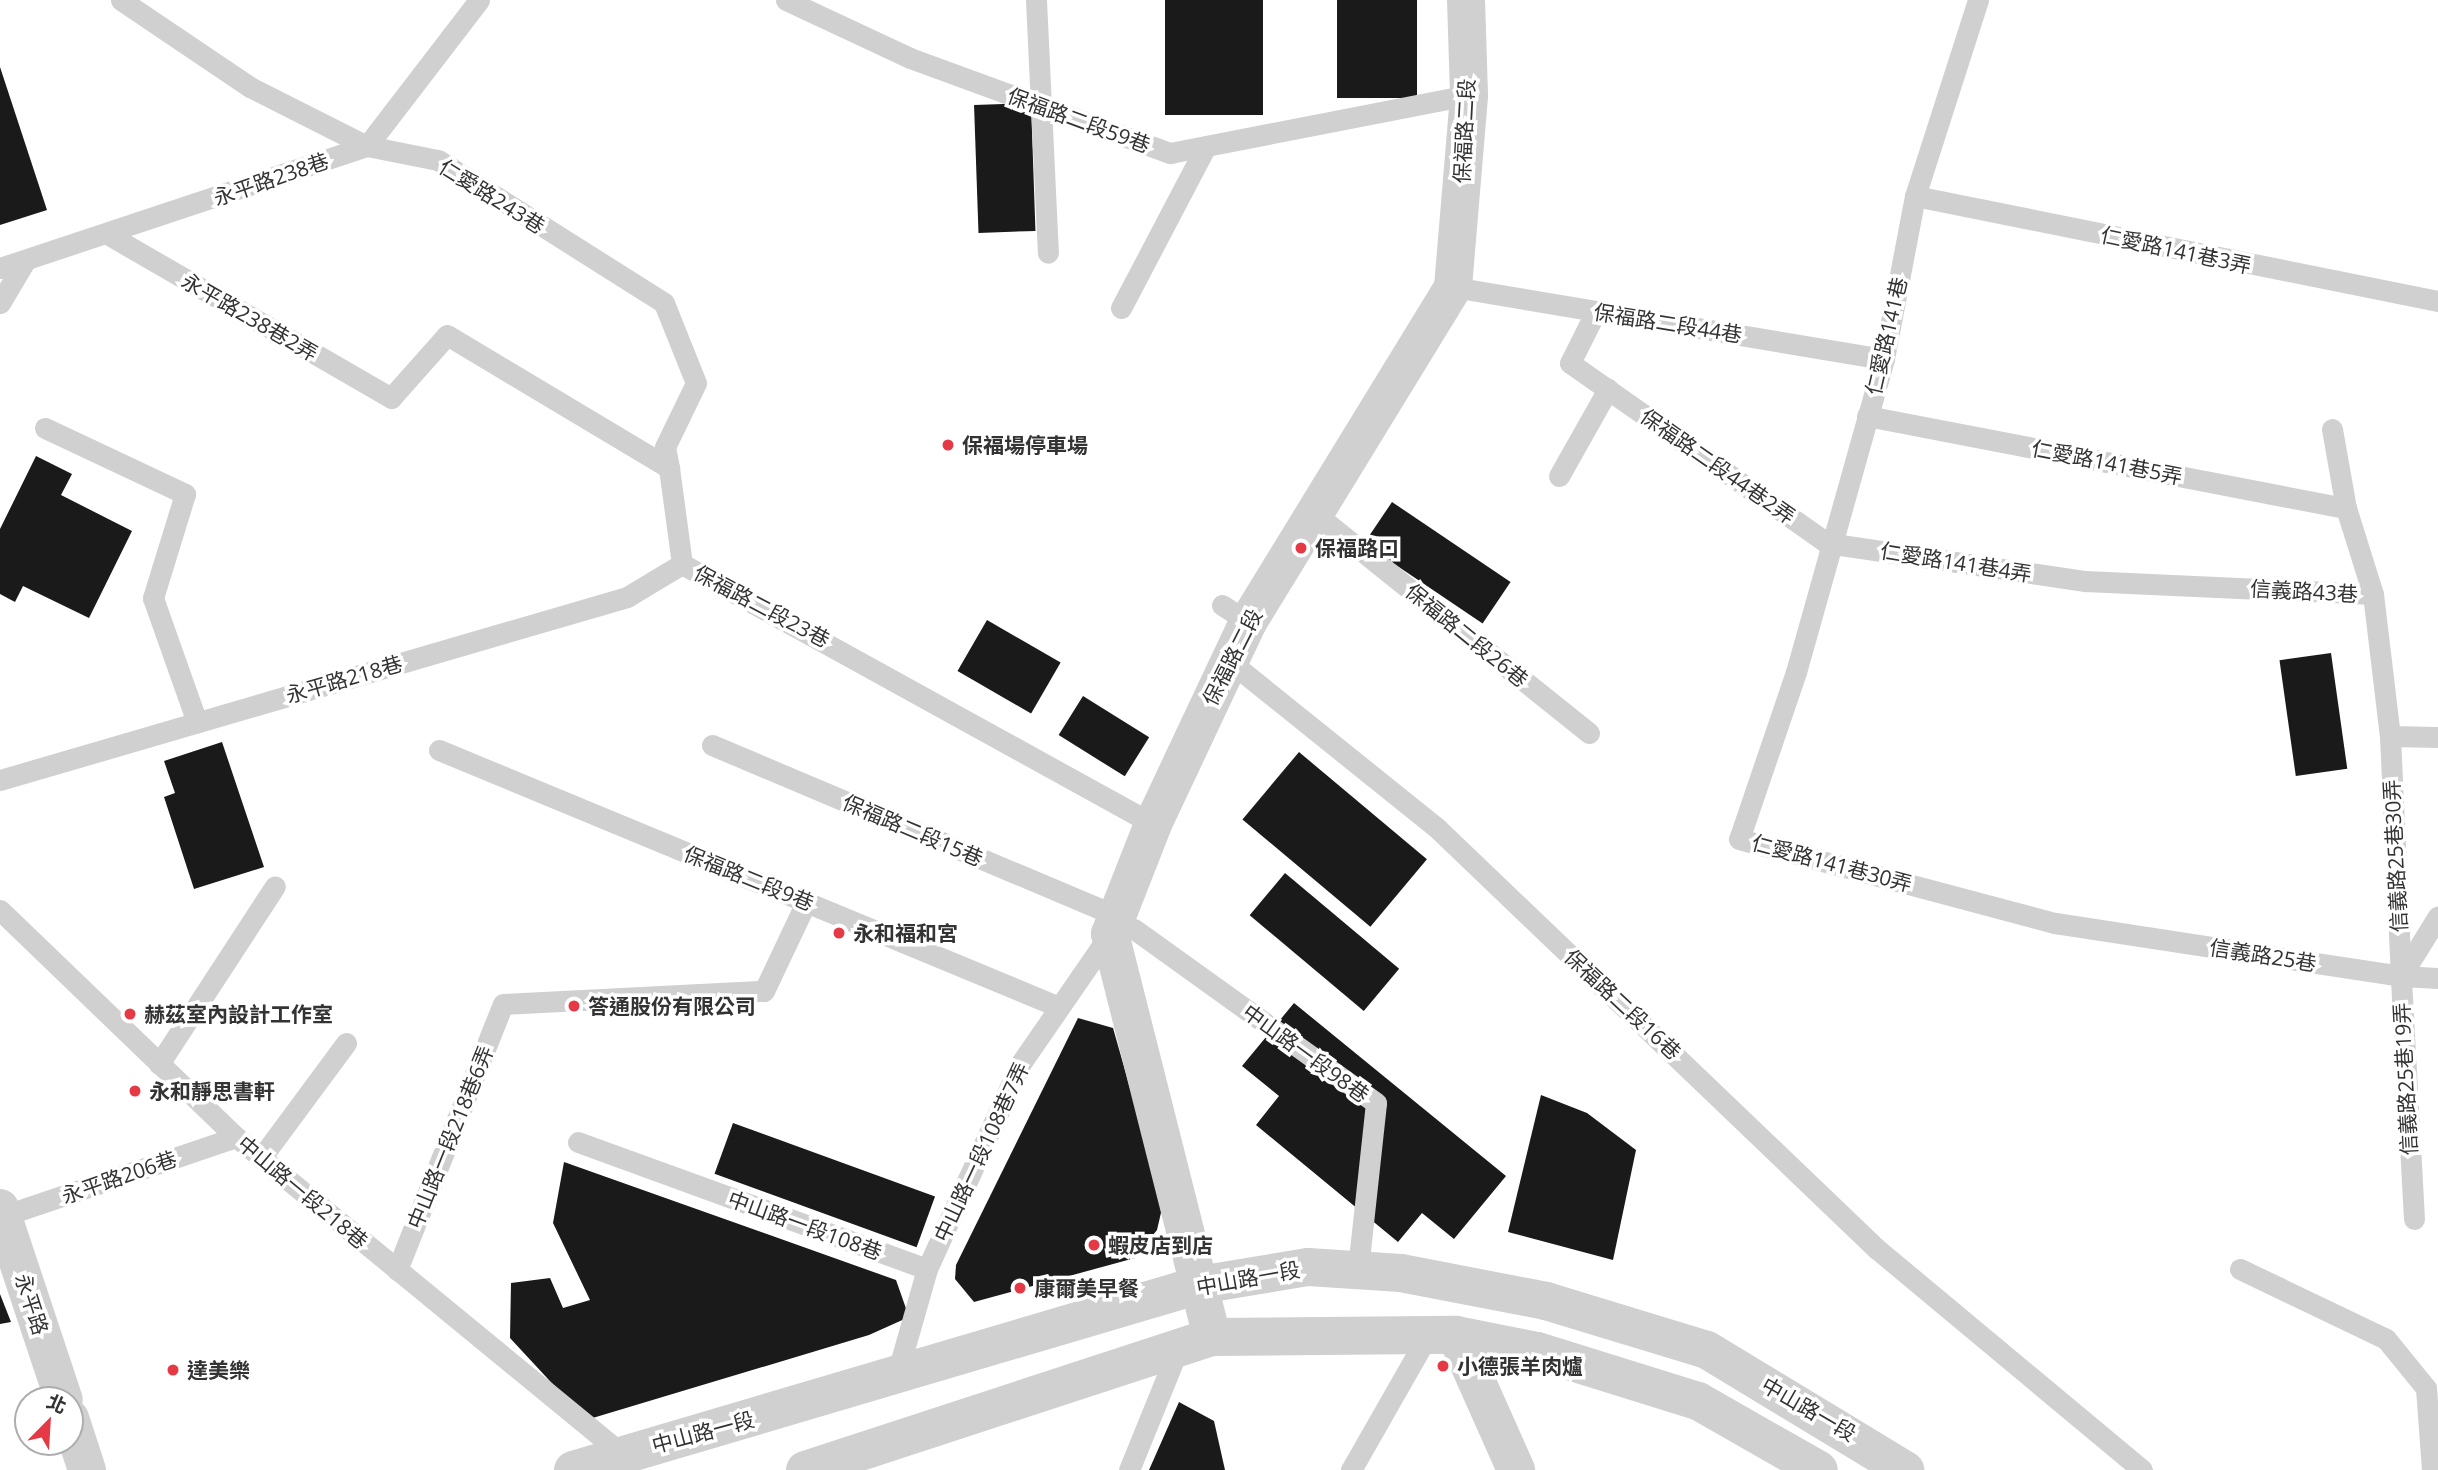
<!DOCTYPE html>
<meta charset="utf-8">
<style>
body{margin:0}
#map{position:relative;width:2438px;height:1470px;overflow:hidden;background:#fff;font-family:"Open Sans","Noto Sans TC",sans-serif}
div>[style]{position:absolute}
.building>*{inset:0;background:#1a1a1a;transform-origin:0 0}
.service>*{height:21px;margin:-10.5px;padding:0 10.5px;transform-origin:10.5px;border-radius:10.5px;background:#d0d0d0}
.minor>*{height:38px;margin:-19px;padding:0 19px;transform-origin:19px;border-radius:19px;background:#d0d0d0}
.tertiary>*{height:38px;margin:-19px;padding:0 19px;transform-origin:19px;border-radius:19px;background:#d0d0d0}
.dots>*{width:19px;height:19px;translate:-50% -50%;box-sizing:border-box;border:4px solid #fff;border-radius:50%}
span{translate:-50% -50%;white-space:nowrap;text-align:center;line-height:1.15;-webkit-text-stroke:7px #fff;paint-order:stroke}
.street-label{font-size:21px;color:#333}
.poi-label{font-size:21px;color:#333;font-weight:700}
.left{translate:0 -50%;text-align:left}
.north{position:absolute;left:14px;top:1386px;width:70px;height:70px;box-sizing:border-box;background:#fff;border:2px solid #adadad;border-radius:50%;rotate:24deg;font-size:19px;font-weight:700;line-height:28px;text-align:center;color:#333}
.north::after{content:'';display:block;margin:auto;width:24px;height:32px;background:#e63946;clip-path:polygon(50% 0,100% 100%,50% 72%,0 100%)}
</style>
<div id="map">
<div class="building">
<div style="left:1165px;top:0;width:98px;height:115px"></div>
<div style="left:1337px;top:0;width:80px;height:98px"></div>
<div style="clip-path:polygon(0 67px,47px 210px,0 225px)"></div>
<div style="left:1031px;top:103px;width:128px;height:57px;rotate:88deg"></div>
<div style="clip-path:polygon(36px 456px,72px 474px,61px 495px,132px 531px,89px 618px,23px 586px,15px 602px,0 594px,0 529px)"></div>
<div style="left:1392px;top:502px;width:143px;height:50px;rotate:34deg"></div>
<div style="left:987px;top:620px;width:85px;height:59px;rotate:30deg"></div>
<div style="left:2331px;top:653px;width:117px;height:52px;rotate:82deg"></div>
<div style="left:1083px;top:696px;width:78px;height:46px;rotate:32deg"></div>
<div style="clip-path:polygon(222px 742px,264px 867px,194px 889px,164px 797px,175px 793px,164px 761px)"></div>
<div style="left:1299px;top:752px;width:167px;height:88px;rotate:40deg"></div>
<div style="left:1285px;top:873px;width:149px;height:55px;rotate:40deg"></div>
<div style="clip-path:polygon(1294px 1003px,1506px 1176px,1454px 1239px,1422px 1213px,1398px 1242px,1256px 1125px,1279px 1096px,1242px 1066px)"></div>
<div style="clip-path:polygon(1078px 1018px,1113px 1028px,1163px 1204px,1157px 1230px,1135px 1258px,974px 1302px,955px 1279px,956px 1265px)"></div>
<div style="clip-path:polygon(1541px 1095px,1587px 1113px,1636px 1150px,1613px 1260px,1508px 1232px)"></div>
<div style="left:733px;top:1123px;width:215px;height:54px;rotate:20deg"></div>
<div style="clip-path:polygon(564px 1162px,896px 1280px,909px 1317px,869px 1335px,586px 1420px,510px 1338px,511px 1283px,550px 1278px,563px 1308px,590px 1300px,553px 1223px)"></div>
<div style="clip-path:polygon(0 1294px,11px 1322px,0 1324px)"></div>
<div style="clip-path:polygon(1179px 1402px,1214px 1421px,1225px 1470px,1149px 1470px)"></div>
</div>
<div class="service">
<div style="left:121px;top:0;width:156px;rotate:34deg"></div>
<div style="left:250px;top:87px;width:131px;rotate:26.8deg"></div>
<div style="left:367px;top:146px;width:72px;rotate:11.2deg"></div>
<div style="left:438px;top:160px;width:267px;rotate:32.3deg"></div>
<div style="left:664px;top:303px;width:86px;rotate:68.2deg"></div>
<div style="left:696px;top:383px;width:71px;rotate:115.8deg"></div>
<div style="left:665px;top:447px;width:21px;rotate:79deg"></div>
<div style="left:786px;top:0;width:137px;rotate:25.1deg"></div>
<div style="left:910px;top:58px;width:277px;rotate:20.1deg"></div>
<div style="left:1170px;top:153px;width:305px;rotate:-11deg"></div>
<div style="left:1036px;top:0;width:253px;rotate:87.3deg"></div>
<div style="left:1978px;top:0;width:206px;rotate:107.8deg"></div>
<div style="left:1915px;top:196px;width:166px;rotate:100.8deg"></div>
<div style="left:1884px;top:359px;width:325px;rotate:105.7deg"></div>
<div style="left:1796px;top:672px;width:176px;rotate:108.8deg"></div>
<div style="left:1739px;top:839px;width:327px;rotate:14.9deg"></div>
<div style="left:2055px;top:923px;width:350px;rotate:8.7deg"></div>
<div style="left:2401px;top:976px;width:70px;rotate:-58.3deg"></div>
<div style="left:1915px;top:196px;width:533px;rotate:11.35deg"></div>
<div style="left:109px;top:235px;width:326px;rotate:30deg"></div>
<div style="left:391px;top:398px;width:84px;rotate:-48.4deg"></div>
<div style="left:447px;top:335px;width:259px;rotate:30.9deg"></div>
<div style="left:669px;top:468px;width:97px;rotate:82.3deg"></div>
<div style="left:682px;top:564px;width:538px;rotate:28.9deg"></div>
<div style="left:0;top:268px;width:387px;rotate:-18.4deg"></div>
<div style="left:367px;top:146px;width:184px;rotate:-52.5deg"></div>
<div style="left:1453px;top:287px;width:437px;rotate:9.5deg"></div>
<div style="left:0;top:303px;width:49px;rotate:-59.2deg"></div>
<div style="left:1121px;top:308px;width:183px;rotate:-62.3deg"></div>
<div style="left:1596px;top:311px;width:58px;rotate:116.6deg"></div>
<div style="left:1570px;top:363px;width:314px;rotate:35deg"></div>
<div style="left:1827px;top:543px;width:261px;rotate:8.4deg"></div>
<div style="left:2085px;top:581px;width:288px;rotate:2.6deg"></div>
<div style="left:2373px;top:594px;width:143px;rotate:83.2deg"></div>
<div style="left:2390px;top:736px;width:48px;rotate:1.2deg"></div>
<div style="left:1867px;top:416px;width:488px;rotate:10.9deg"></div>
<div style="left:45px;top:428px;width:155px;rotate:25.2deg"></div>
<div style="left:185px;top:494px;width:109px;rotate:107.1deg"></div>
<div style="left:153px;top:598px;width:132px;rotate:70.5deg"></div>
<div style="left:2332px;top:429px;width:80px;rotate:80deg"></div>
<div style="left:2346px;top:508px;width:90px;rotate:72.6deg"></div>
<div style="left:1559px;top:476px;width:100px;rotate:-60.6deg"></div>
<div style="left:1312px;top:511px;width:355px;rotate:38.7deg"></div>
<div style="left:1222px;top:605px;width:31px;rotate:33deg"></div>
<div style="left:1228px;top:660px;width:268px;rotate:38.8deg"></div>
<div style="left:1437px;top:828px;width:609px;rotate:43.74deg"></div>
<div style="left:1877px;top:1249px;width:345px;rotate:39.8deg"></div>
<div style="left:2390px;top:736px;width:240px;rotate:87.4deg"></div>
<div style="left:712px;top:745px;width:437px;rotate:22.9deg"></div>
<div style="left:439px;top:750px;width:671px;rotate:22.51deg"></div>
<div style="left:0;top:780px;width:653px;rotate:-16.27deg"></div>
<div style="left:627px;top:597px;width:64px;rotate:-31deg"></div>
<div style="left:0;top:910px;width:327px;rotate:43.9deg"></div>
<div style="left:236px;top:1137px;width:499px;rotate:39.4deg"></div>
<div style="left:1134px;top:929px;width:298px;rotate:35.7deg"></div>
<div style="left:1376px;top:1103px;width:168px;rotate:96.2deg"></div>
<div style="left:159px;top:1064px;width:212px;rotate:-56.9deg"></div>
<div style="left:578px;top:1142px;width:371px;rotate:20deg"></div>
<div style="left:927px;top:1269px;width:113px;rotate:105.9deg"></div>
<div style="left:261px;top:1158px;width:143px;rotate:-53.5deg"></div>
<div style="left:0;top:1217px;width:249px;rotate:-18.7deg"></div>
<div style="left:2414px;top:1219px;width:243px;rotate:-93.1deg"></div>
<div style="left:2401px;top:976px;width:37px;rotate:3deg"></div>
<div style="left:927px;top:1269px;width:226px;rotate:-65.5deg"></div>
<div style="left:1021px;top:1063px;width:157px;rotate:-55.4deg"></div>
<div style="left:2240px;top:1269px;width:162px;rotate:25.6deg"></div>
<div style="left:2386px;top:1339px;width:63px;rotate:50.8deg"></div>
<div style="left:2426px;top:1388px;width:82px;rotate:85.8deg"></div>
<div style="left:397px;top:1270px;width:286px;rotate:-68.3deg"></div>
<div style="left:503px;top:1004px;width:261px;rotate:-2.9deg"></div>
<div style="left:764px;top:991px;width:98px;rotate:-64.7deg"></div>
<div style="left:1129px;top:1470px;width:133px;rotate:-67.9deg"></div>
<div style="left:1351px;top:1470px;width:155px;rotate:-60.3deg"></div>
</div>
<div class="minor">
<div style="left:0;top:1208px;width:202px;rotate:71.6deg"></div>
<div style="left:1456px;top:1335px;width:148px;rotate:66deg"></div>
<div style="left:1212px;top:1337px;width:416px;rotate:-104.2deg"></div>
<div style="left:1110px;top:934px;width:118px;rotate:-68.6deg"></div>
<div style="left:1153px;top:824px;width:223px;rotate:-64.8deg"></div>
<div style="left:1248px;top:622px;width:393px;rotate:-58.5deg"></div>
<div style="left:1453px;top:287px;width:193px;rotate:-85.2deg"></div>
<div style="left:1469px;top:95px;width:95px;rotate:-91.8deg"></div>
<div style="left:70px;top:1418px;width:55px;rotate:71.9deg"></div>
</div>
<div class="tertiary">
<div style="left:573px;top:1470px;width:653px;rotate:-16.46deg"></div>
<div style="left:1199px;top:1285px;width:110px;rotate:-9.4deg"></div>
<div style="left:1308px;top:1267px;width:93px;rotate:3.7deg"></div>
<div style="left:1401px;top:1273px;width:148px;rotate:10.9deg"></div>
<div style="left:1546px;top:1301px;width:168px;rotate:16.9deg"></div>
<div style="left:1707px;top:1350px;width:232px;rotate:31.2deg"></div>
<div style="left:805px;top:1470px;width:428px;rotate:-18.1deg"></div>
<div style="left:1212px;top:1337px;width:244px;rotate:-0.5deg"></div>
<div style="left:1456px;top:1335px;width:83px;rotate:11.2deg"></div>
<div style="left:1537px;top:1351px;width:169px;rotate:17.3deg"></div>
<div style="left:1698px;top:1401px;width:139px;rotate:29.7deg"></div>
</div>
<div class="dots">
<div style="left:948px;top:445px;background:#e63946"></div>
<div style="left:1301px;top:548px;background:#e63946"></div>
<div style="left:839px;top:933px;background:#e63946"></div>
<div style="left:574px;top:1006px;background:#e63946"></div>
<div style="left:130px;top:1014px;background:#e63946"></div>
<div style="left:135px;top:1091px;background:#e63946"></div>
<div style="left:1094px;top:1245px;background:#e63946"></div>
<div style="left:1020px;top:1288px;background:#e63946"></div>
<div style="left:1443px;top:1366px;background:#e63946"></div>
<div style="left:173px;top:1370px;background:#e63946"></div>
</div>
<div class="street-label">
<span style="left:1079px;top:120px;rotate:20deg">保福路二段59巷</span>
<span style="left:1464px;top:131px;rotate:-87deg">保福路二段</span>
<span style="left:271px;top:179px;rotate:-19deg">永平路238巷</span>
<span style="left:492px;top:196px;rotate:32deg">仁愛路243巷</span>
<span style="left:2176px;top:250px;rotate:12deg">仁愛路141巷3弄</span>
<span style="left:250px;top:317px;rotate:30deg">永平路238巷2弄</span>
<span style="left:1668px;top:323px;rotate:9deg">保福路二段44巷</span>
<span style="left:1886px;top:336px;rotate:-77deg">仁愛路141巷</span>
<span style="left:2107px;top:462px;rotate:11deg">仁愛路141巷5弄</span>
<span style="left:1718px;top:466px;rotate:35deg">保福路二段44巷2弄</span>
<span style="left:1956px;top:562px;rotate:9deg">仁愛路141巷4弄</span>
<span style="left:2304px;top:591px;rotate:3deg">信義路43巷</span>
<span style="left:762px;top:606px;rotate:28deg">保福路二段23巷</span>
<span style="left:1467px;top:635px;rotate:39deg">保福路二段26巷</span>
<span style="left:1232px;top:657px;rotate:-63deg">保福路二段</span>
<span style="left:344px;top:679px;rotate:-16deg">永平路218巷</span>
<span style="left:913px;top:830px;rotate:23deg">保福路二段15巷</span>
<span style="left:2395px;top:856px;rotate:-93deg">信義路25巷30弄</span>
<span style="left:1832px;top:863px;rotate:15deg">仁愛路141巷30弄</span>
<span style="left:749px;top:878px;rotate:22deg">保福路二段9巷</span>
<span style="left:2263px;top:955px;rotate:9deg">信義路25巷</span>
<span style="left:1623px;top:1004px;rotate:43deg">保福路二段16巷</span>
<span style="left:1306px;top:1053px;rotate:36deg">中山路一段98巷</span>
<span style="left:2405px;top:1079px;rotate:-93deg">信義路25巷19弄</span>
<span style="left:450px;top:1137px;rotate:-68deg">中山路一段218巷6弄</span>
<span style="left:981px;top:1152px;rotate:-65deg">中山路一段108巷7弄</span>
<span style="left:119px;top:1177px;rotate:-19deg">永平路206巷</span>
<span style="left:303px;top:1192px;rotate:40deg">中山路一段218巷</span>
<span style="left:805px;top:1225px;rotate:20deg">中山路一段108巷</span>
<span style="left:1248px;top:1278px;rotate:-10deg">中山路一段</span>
<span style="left:32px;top:1304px;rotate:72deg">永平路</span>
<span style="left:1809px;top:1409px;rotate:30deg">中山路一段</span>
<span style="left:703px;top:1432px;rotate:-15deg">中山路一段</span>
</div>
<div class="poi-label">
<span class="left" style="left:962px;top:445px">保福場停車場</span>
<span class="left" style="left:1315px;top:548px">保福路口</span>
<span class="left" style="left:853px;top:933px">永和福和宮</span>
<span class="left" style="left:588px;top:1006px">答通股份有限公司</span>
<span class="left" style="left:144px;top:1014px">赫茲室內設計工作室</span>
<span class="left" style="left:149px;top:1091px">永和靜思書軒</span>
<span class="left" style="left:1108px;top:1245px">蝦皮店到店</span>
<span class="left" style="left:1034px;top:1288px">康爾美早餐</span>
<span class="left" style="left:1457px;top:1366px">小德張羊肉爐</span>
<span class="left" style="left:187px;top:1370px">達美樂</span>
</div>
<div class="north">北</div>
</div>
